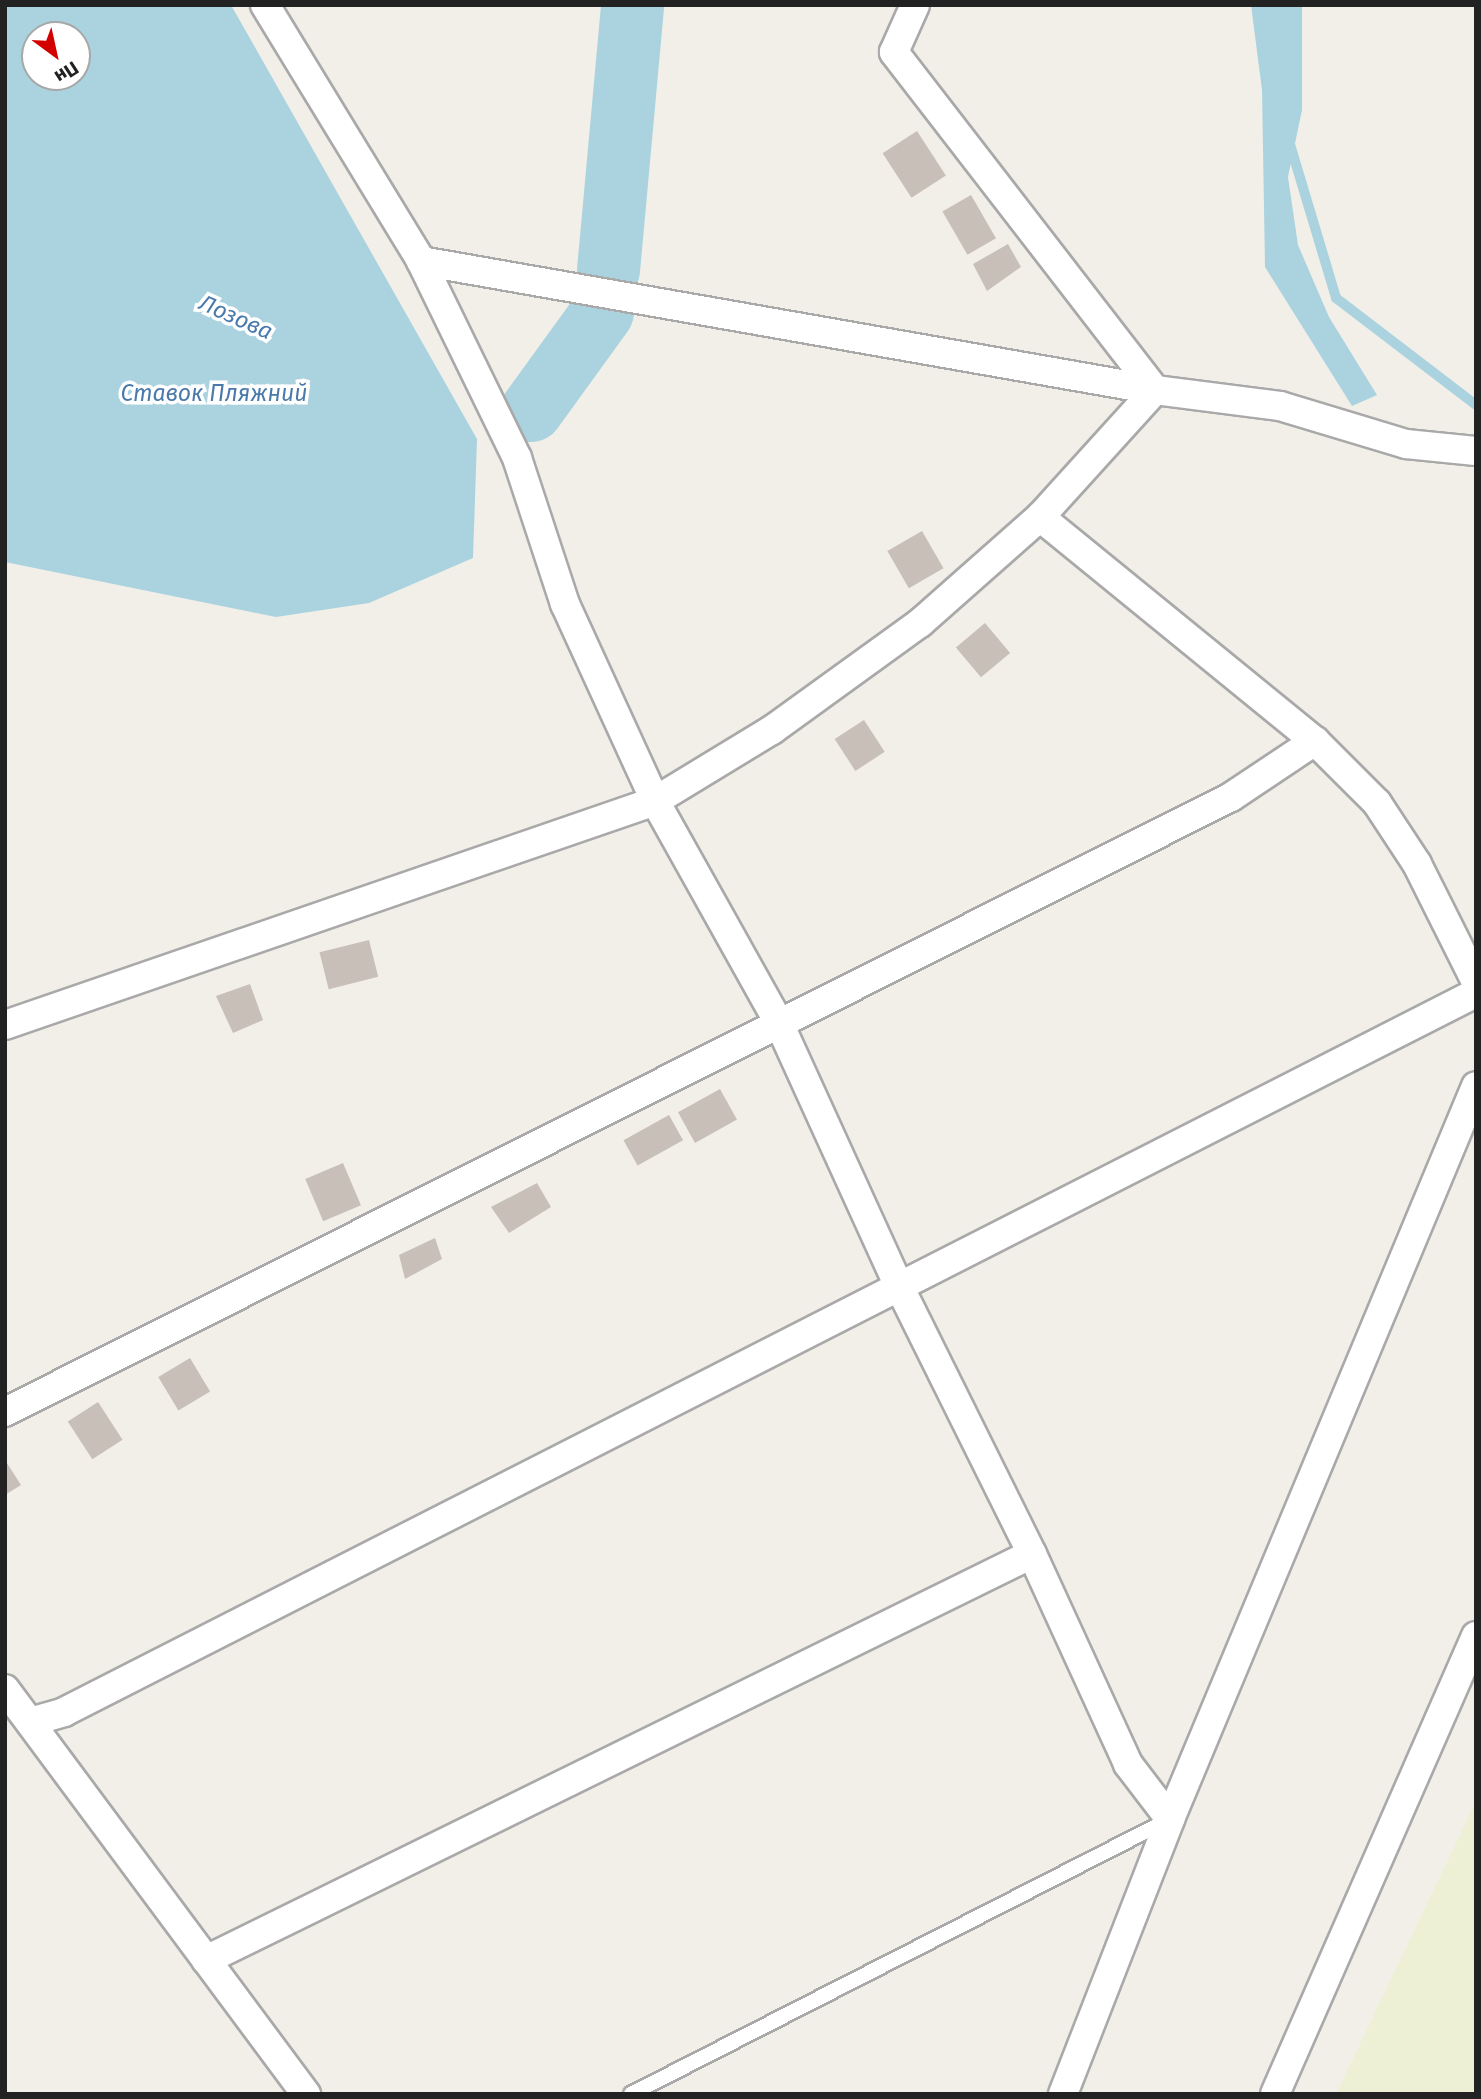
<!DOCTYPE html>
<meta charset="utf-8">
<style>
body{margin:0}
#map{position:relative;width:1481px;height:2099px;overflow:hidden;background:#f2efe9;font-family:"Fira Sans",sans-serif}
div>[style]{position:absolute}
.farmland>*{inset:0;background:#eef0d5}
.water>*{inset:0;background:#aad3df}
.stream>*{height:10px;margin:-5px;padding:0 5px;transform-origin:5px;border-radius:5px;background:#aad3df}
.river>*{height:63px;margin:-31.5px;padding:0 31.5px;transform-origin:31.5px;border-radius:31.5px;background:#aad3df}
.building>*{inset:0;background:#c7bfb8;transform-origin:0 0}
.roads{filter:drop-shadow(2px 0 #a9a9a9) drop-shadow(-2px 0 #a9a9a9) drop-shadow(0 2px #a9a9a9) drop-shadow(0 -2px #a9a9a9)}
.lane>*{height:14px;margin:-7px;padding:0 7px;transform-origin:7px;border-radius:7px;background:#fff}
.street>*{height:28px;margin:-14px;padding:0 14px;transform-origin:14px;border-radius:14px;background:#fff}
span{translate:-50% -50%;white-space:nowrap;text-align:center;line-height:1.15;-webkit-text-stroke:7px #fff;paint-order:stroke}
.water-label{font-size:23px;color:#4a7aab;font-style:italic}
.frame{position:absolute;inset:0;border:7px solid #222;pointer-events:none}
.north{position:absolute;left:21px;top:21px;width:70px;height:70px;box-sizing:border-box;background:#fff;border:2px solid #a7a7a7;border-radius:50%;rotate:147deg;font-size:19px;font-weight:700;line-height:28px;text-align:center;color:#222}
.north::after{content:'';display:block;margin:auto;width:24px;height:32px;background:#d40000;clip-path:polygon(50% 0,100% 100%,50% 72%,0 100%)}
</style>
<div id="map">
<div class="farmland">
<div style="clip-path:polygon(1476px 1801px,1476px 2094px,1336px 2094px)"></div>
</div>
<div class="water">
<div style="clip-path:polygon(evenodd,5px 5px,231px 5px,477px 439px,473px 558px,369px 603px,276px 617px,5px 562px,5px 5px,35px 35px,77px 35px,77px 77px,35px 77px,35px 35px)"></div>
<div style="clip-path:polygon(1251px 5px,1302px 5px,1302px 110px,1288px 177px,1298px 245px,1329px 317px,1377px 395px,1352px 406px,1265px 267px,1262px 90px)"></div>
</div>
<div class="stream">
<div style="left:1289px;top:141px;width:164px;rotate:73.3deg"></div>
<div style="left:1336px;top:298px;width:176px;rotate:37.4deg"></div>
</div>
<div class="river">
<div style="left:608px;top:270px;width:266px;rotate:-84.8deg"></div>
<div style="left:531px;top:410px;width:121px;rotate:-54.1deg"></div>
</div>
<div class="building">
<div style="left:917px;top:131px;width:53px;height:41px;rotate:57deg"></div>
<div style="left:971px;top:195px;width:50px;height:33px;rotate:60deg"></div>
<div style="clip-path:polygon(1008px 244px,1021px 267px,987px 291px,973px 264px)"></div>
<div style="left:922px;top:531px;width:43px;height:40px;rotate:60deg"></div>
<div style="left:985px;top:623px;width:39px;height:38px;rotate:50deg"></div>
<div style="left:864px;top:720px;width:38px;height:35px;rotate:57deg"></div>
<div style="left:369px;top:940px;width:38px;height:51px;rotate:76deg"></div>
<div style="clip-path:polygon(250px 984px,263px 1020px,233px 1033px,216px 996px)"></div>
<div style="left:720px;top:1089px;width:35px;height:48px;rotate:61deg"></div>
<div style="left:669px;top:1115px;width:29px;height:52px;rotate:61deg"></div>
<div style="left:343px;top:1163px;width:46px;height:41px;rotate:67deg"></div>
<div style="clip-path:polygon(537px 1183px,551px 1207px,509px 1233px,491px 1207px)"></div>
<div style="clip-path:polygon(435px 1238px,442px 1259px,405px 1279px,399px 1255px)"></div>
<div style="left:190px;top:1358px;width:39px;height:37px;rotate:59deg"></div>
<div style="left:98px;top:1402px;width:45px;height:36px;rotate:57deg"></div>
<div style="clip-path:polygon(5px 1460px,21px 1485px,5px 1495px)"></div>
</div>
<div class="roads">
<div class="lane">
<div style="left:631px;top:2094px;width:601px;rotate:-27.03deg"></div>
</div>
<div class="street">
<div style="left:265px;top:5px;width:300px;rotate:58.6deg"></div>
<div style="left:421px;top:261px;width:219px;rotate:64deg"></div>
<div style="left:517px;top:458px;width:154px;rotate:71.8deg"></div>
<div style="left:565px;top:604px;width:217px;rotate:65.4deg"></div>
<div style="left:655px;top:801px;width:252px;rotate:60.8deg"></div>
<div style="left:778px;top:1021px;width:289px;rotate:65.5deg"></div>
<div style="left:898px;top:1284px;width:301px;rotate:63.6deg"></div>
<div style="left:1032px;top:1554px;width:231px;rotate:65.4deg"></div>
<div style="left:1128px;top:1764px;width:69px;rotate:52.6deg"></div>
<div style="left:421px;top:261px;width:745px;rotate:9.97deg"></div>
<div style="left:1155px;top:390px;width:126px;rotate:7.3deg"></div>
<div style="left:1280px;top:406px;width:132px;rotate:16.8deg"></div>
<div style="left:1406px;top:444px;width:70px;rotate:5.7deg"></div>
<div style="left:1040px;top:517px;width:355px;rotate:39.2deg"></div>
<div style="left:1315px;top:741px;width:88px;rotate:45deg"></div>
<div style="left:1377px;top:803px;width:73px;rotate:56.7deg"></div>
<div style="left:1417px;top:864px;width:132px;rotate:63.4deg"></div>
<div style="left:5px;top:1025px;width:688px;rotate:-19.01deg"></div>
<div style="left:655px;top:801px;width:137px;rotate:-31.3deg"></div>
<div style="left:772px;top:730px;width:183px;rotate:-35.9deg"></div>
<div style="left:920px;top:623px;width:160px;rotate:-41.5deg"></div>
<div style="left:1040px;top:517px;width:171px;rotate:-47.8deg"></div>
<div style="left:1155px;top:390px;width:427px;rotate:-127.7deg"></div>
<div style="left:894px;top:52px;width:51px;rotate:-65.9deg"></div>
<div style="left:5px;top:1412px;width:1372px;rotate:-26.64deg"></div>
<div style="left:1231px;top:797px;width:101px;rotate:-33.7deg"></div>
<div style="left:5px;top:1689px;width:505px;rotate:53.38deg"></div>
<div style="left:30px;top:1722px;width:35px;rotate:-16deg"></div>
<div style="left:64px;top:1712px;width:1585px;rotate:-26.99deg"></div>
<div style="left:206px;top:1960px;width:920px;rotate:-26.18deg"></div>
<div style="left:1063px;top:2094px;width:295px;rotate:-68.7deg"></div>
<div style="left:1170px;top:1819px;width:794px;rotate:-67.34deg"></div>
<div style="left:1275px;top:2094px;width:500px;rotate:-66.31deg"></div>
</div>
</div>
<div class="water-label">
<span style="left:236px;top:317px;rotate:24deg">Лозова</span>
<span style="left:214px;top:393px">Ставок Пляжний</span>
</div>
<div class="frame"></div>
<div class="north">Пн</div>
</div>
